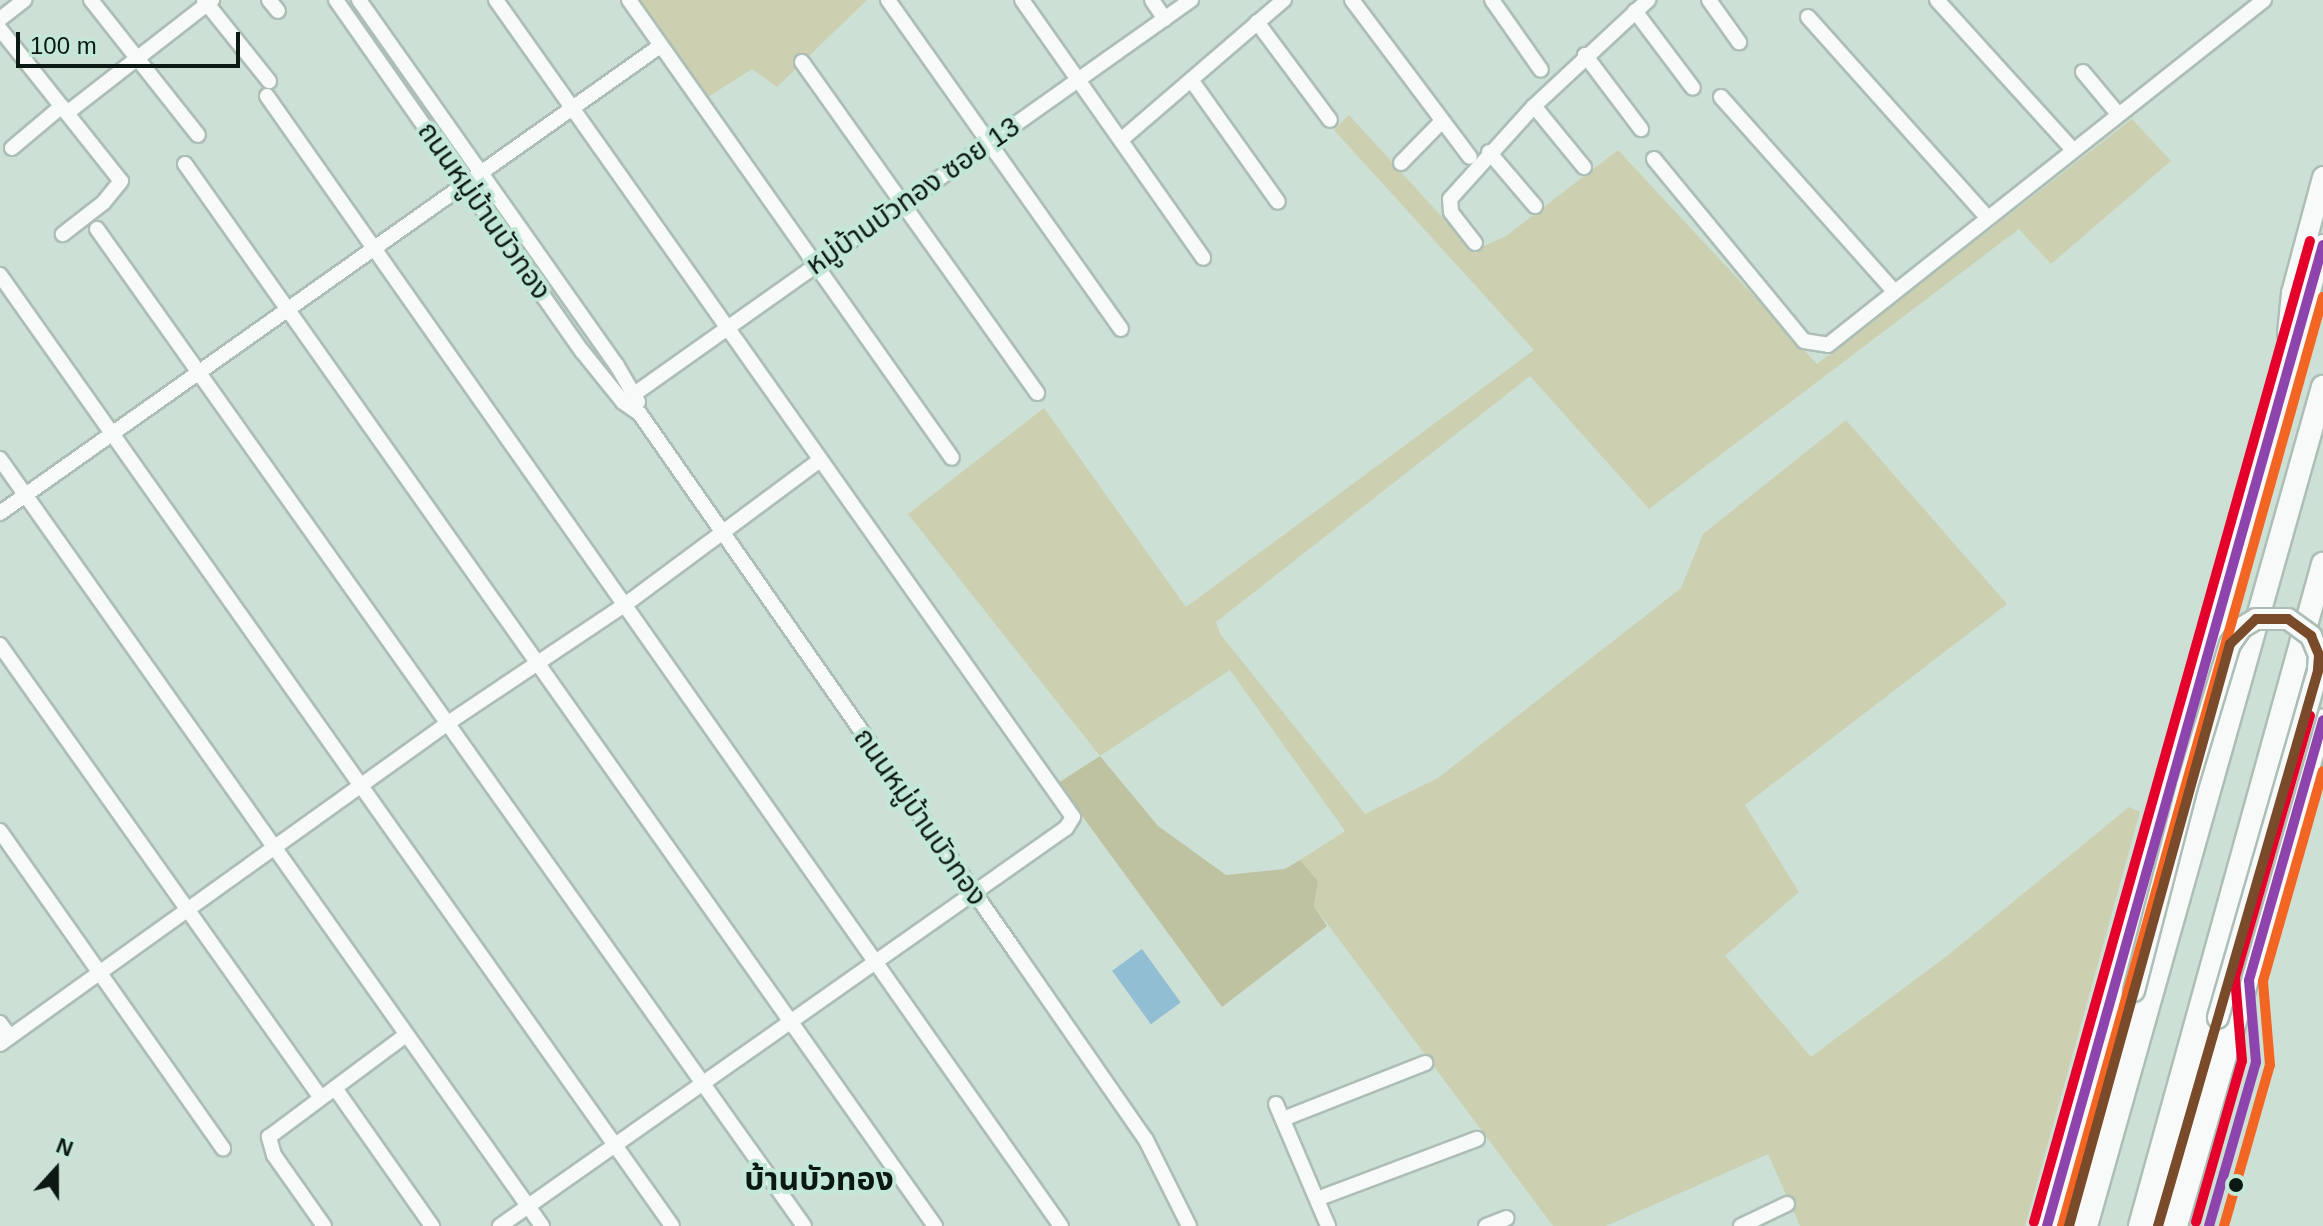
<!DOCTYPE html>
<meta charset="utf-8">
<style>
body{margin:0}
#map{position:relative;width:2323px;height:1226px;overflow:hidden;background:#cce0d6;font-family:Arial,"Noto Sans Thai",sans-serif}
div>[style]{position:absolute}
.green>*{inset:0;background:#ccd0b1}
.forest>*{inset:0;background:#bfc2a0}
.water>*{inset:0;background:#91bed2;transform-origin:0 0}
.roads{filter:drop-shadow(2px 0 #adbeb6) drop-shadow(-2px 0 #adbeb6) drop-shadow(0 2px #adbeb6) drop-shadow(0 -2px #adbeb6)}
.minor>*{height:14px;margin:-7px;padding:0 7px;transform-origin:7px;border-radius:7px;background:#f7faf9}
.secondary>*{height:20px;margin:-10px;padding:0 10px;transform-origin:10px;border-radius:10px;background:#f7faf9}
.trunk>*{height:22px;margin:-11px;padding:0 11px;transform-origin:11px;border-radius:11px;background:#f7faf9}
.bridges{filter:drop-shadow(2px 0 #adbeb6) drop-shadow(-2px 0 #adbeb6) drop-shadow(0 2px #adbeb6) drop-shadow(0 -2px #adbeb6)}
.secondary-bridge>*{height:20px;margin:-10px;padding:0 10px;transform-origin:10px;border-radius:10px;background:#f7faf9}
.bus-1>*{height:10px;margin:-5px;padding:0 5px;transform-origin:5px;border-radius:5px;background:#8e44ad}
.bus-2>*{height:10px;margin:-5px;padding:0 5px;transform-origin:5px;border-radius:5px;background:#f26522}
.bus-3>*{height:10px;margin:-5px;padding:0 5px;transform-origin:5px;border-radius:5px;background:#e4002b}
.bus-4>*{height:10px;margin:-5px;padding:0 5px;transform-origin:5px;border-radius:5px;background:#7a4b2a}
.dots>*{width:22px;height:22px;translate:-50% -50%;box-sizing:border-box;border:4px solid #c4e8d7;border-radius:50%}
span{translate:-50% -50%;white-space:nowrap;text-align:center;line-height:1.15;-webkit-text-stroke:8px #c4e8d7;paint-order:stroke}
.street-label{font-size:28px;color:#0b1813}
.quarter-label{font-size:32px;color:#0b1813;font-weight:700}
.north{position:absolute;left:16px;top:1130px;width:80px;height:80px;-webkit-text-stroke:6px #c4e8d7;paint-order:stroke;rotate:21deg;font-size:22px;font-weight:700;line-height:32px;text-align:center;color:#0b1813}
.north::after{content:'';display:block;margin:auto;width:28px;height:36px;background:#0b1813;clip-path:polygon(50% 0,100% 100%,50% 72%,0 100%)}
.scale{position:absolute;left:16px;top:32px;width:224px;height:36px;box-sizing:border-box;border:4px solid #0b1813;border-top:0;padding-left:10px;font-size:24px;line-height:28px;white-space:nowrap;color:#0b1813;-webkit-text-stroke:6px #c4e8d7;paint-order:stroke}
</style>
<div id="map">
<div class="green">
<div style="clip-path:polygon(638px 0,867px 0,777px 87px,752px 69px,708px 97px)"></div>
<div style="clip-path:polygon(1349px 115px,1473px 251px,1506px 236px,1618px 150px,1817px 364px,2132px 119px,2171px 161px,2051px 264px,2019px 229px,1649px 509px,1530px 376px,1216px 622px,1221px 635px,1365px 814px,1438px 778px,1681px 588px,1703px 534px,1846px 420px,2007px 604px,1745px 805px,1799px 892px,1725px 956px,1811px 1057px,1947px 956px,2129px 807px,2140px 812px,2025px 1226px,1800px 1226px,1768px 1154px,1606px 1226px,1553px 1226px,1314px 906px,1318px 881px,1300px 860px,1345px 831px,1230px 670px,1100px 756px,908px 514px,1044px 408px,1186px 607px,1534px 350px,1334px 130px)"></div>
</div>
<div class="forest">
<div style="clip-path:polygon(1100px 756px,1158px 826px,1226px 875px,1285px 869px,1300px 860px,1318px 881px,1314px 906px,1327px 926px,1222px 1007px,1058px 783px)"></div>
</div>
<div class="water">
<div style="left:1142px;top:949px;width:66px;height:37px;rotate:54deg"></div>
</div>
<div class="roads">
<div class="minor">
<div style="left:91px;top:0;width:172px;rotate:51.6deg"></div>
<div style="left:204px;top:0;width:104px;rotate:51.3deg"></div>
<div style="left:269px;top:0;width:14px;rotate:51deg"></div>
<div style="left:336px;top:0;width:429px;rotate:55deg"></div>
<div style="left:582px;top:351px;width:65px;rotate:51.2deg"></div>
<div style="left:623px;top:402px;width:21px;rotate:35deg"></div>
<div style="left:640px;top:414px;width:655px;rotate:55.07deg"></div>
<div style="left:1015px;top:951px;width:230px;rotate:55.3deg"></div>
<div style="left:1146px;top:1140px;width:96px;rotate:63.4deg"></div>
<div style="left:359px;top:0;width:446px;rotate:54.8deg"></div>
<div style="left:616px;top:364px;width:44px;rotate:59.9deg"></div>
<div style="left:496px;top:0;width:1000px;rotate:54.77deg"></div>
<div style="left:1073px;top:817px;width:13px;rotate:122deg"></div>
<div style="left:1066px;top:828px;width:692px;rotate:144.89deg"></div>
<div style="left:629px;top:0;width:560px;rotate:54.81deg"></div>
<div style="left:888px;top:0;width:403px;rotate:54.7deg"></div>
<div style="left:1022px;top:0;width:315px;rotate:54.9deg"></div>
<div style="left:1152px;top:0;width:23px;rotate:56deg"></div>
<div style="left:1352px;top:0;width:196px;rotate:53.1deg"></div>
<div style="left:1492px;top:0;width:85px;rotate:55deg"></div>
<div style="left:1709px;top:0;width:52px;rotate:54.5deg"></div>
<div style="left:1937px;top:0;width:201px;rotate:47.8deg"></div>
<div style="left:1635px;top:11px;width:96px;rotate:53deg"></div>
<div style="left:1808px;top:17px;width:268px;rotate:48.2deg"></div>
<div style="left:0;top:19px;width:31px;rotate:-38deg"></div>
<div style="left:1257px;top:22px;width:122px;rotate:53.3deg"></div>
<div style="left:0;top:29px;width:194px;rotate:51.5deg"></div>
<div style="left:121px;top:181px;width:28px;rotate:129deg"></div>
<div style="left:103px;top:203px;width:51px;rotate:142.2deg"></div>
<div style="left:1585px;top:55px;width:93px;rotate:52.9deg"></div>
<div style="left:802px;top:62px;width:406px;rotate:54.6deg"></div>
<div style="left:2083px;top:72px;width:55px;rotate:50.2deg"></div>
<div style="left:1192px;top:81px;width:148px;rotate:54.6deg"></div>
<div style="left:267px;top:96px;width:1381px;rotate:54.91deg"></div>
<div style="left:1721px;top:97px;width:260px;rotate:48.3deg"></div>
<div style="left:1534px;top:106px;width:79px;rotate:50.7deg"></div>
<div style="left:67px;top:113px;width:184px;rotate:-37.9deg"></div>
<div style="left:1121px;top:140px;width:215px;rotate:-40.7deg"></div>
<div style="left:12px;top:148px;width:65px;rotate:-40deg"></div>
<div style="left:1489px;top:152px;width:71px;rotate:49.6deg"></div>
<div style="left:1654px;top:159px;width:236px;rotate:50.5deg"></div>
<div style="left:1804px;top:341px;width:24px;rotate:9deg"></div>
<div style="left:1828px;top:345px;width:556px;rotate:-38.35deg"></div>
<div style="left:1401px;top:163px;width:59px;rotate:-45.7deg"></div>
<div style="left:185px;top:164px;width:1300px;rotate:54.77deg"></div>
<div style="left:97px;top:229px;width:1222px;rotate:54.66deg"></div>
<div style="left:1475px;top:243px;width:39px;rotate:-128deg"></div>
<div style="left:1451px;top:212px;width:13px;rotate:-94deg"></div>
<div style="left:1450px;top:199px;width:125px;rotate:-47.9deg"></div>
<div style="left:1534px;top:106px;width:156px;rotate:-42.9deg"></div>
<div style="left:0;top:275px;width:1164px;rotate:54.75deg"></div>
<div style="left:623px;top:402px;width:696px;rotate:-35.29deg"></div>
<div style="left:0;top:459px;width:939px;rotate:54.75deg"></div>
<div style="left:0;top:513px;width:809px;rotate:-35.28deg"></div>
<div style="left:0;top:645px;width:555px;rotate:54.68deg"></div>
<div style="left:0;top:831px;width:388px;rotate:54.9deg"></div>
<div style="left:0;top:1023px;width:17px;rotate:54deg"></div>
<div style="left:0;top:1044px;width:551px;rotate:-35.62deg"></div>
<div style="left:448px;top:723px;width:214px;rotate:-33.8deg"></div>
<div style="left:626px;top:604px;width:242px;rotate:-36.6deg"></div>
<div style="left:335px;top:1088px;width:169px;rotate:54.9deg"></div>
<div style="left:1276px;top:1104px;width:133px;rotate:66.9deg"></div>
<div style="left:1283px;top:1119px;width:153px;rotate:-21.5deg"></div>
<div style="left:1317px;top:1199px;width:171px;rotate:-20.6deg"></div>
<div style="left:324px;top:1226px;width:87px;rotate:-125.2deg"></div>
<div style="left:274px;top:1155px;width:19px;rotate:-106deg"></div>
<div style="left:269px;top:1137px;width:171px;rotate:-36.7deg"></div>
<div style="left:1486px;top:1226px;width:22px;rotate:-21deg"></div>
<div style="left:1741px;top:1226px;width:51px;rotate:-25.6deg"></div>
</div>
<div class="secondary">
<div style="left:2288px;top:334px;width:41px;rotate:-84.4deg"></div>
<div style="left:2292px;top:293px;width:120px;rotate:-75deg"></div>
<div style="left:2047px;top:1226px;width:1019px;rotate:-74.29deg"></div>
<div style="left:2069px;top:1226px;width:244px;rotate:-74.5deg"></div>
<div style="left:2158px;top:1226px;width:216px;rotate:-73.9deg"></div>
<div style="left:2177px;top:1226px;width:527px;rotate:-73.91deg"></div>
</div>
<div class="trunk">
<div style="left:2086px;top:1226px;width:872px;rotate:-74.23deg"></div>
<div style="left:2140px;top:1226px;width:687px;rotate:-74.55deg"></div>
</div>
</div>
<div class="bridges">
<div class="secondary-bridge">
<div style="left:2134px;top:991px;width:212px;rotate:-75.5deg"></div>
<div style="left:2187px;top:786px;width:148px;rotate:-73.2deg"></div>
<div style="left:2230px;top:644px;width:19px;rotate:-55deg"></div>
<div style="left:2241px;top:628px;width:17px;rotate:-31deg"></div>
<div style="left:2256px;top:619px;width:32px"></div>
<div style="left:2288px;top:619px;width:29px;rotate:36deg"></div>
<div style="left:2311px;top:636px;width:21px;rotate:67deg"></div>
<div style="left:2319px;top:655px;width:16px;rotate:94deg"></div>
<div style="left:2318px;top:671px;width:361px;rotate:106.1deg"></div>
</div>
</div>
<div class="bus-1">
<div style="left:2047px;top:1226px;width:1019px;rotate:-74.29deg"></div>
<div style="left:2209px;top:1226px;width:171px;rotate:-74deg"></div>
<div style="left:2256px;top:1062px;width:82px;rotate:-94.9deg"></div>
<div style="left:2249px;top:980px;width:270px;rotate:-74.1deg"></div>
</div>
<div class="bus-2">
<div style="left:2062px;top:1226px;width:965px;rotate:-74.31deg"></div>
<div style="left:2224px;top:1226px;width:167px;rotate:-74.1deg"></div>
<div style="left:2270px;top:1065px;width:84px;rotate:-94.8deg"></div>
<div style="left:2263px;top:981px;width:218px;rotate:-74.1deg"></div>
</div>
<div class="bus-3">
<div style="left:2034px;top:1222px;width:1019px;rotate:-74.29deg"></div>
<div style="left:2196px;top:1222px;width:167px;rotate:-74.1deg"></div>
<div style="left:2242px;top:1061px;width:84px;rotate:-94.8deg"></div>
<div style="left:2235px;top:977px;width:272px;rotate:-74deg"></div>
</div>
<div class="bus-4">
<div style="left:2069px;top:1226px;width:604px;rotate:-74.54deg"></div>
<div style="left:2230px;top:644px;width:36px;rotate:-44deg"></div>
<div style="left:2256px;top:619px;width:32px"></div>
<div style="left:2288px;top:619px;width:29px;rotate:36deg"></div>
<div style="left:2311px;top:636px;width:21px;rotate:67deg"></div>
<div style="left:2319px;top:655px;width:16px;rotate:94deg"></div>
<div style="left:2318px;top:671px;width:578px;rotate:106.08deg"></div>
</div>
<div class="dots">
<div style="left:2236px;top:1185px;background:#0b1813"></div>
</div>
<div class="street-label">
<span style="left:913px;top:196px;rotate:-35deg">หมู่บ้านบัวทอง ซอย 13</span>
<span style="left:484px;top:211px;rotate:55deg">ถนนหมู่บ้านบัวทอง</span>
<span style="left:920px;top:817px;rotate:55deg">ถนนหมู่บ้านบัวทอง</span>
</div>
<div class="quarter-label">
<span style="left:819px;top:1179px">บ้านบัวทอง</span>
</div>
<div class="north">N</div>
<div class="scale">100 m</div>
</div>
